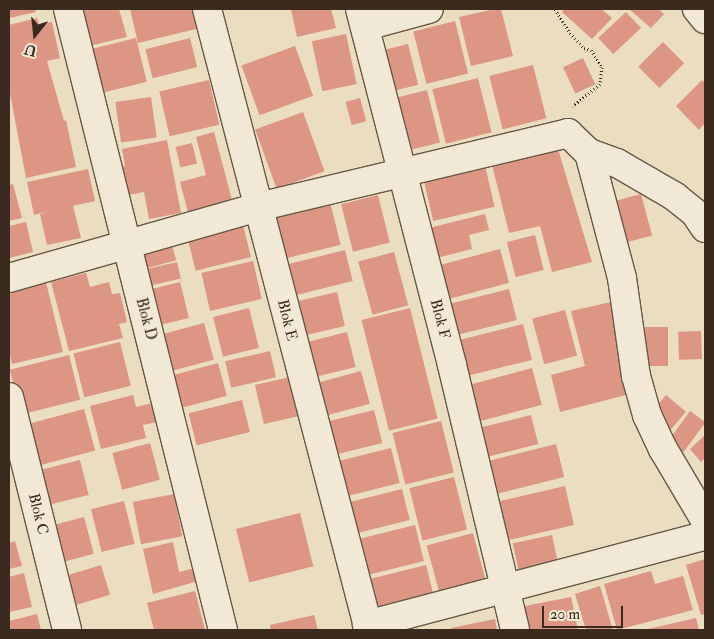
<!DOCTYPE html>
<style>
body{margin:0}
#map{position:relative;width:714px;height:639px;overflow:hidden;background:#eaddc0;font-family:"IM FELL Double Pica",serif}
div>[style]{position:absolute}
.building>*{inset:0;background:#dd9584;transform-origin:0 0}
.path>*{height:3px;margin-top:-1.5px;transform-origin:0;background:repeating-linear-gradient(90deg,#3a2b1e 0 1px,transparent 0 3.5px)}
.roads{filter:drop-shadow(1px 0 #665846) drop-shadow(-1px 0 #665846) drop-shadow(0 1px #665846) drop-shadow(0 -1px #665846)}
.street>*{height:28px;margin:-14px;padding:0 14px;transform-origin:14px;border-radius:14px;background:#f1e9d6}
span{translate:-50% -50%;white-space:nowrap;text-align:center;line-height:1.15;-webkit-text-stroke:4px #f1e9d6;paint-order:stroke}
.street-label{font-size:15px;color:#3a2b1e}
.frame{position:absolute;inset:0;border:10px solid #3a2b1e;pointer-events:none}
.north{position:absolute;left:10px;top:10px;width:50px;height:50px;-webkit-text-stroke:4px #f1e9d6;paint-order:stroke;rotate:196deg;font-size:14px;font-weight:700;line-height:20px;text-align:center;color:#3a2b1e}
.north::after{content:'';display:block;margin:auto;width:18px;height:22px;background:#3a2b1e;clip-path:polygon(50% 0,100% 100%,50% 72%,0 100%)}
.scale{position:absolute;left:542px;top:606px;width:81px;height:22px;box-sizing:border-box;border:2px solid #3a2b1e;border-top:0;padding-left:6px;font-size:15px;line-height:18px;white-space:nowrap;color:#3a2b1e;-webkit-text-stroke:4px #f1e9d6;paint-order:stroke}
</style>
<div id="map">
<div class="building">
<div style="clip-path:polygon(9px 9px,35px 9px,36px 12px,9px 18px)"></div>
<div style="clip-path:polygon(75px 9px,119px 9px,127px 37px,84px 47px)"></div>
<div style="clip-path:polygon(130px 9px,195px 9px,200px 28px,138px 43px)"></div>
<div style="clip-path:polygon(291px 9px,331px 9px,336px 28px,297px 37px)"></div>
<div style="clip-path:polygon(495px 9px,501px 9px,513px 56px,471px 66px,459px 17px)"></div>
<div style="clip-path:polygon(565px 9px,601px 9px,612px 18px,592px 39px,562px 12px)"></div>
<div style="clip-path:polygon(629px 9px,658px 9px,664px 14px,651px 28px)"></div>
<div style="left:626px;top:12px;width:22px;height:38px;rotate:47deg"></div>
<div style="clip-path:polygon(37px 18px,39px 24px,52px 22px,60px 58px,47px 61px,64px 121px,66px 120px,76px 167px,26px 178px,9px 88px,9px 25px)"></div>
<div style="left:455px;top:21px;width:54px;height:43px;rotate:76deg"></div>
<div style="left:346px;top:34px;width:51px;height:35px;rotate:78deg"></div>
<div style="left:136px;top:38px;width:45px;height:52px;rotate:76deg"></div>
<div style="left:190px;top:38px;width:30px;height:46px;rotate:76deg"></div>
<div style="left:663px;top:42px;width:30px;height:35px;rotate:45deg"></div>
<div style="left:408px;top:44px;width:42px;height:29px;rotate:76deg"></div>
<div style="left:295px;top:46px;width:53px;height:57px;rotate:70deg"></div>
<div style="left:583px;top:58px;width:29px;height:22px;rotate:65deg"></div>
<div style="left:533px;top:65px;width:55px;height:45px;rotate:76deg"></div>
<div style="left:478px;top:78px;width:56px;height:47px;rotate:76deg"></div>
<div style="left:209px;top:80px;width:46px;height:51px;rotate:77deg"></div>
<div style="clip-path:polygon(702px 80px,705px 83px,705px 123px,699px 130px,676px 106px)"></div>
<div style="left:427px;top:90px;width:54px;height:41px;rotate:76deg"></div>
<div style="left:151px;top:97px;width:41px;height:36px;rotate:82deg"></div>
<div style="left:360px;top:98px;width:24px;height:15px;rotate:75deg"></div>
<div style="left:303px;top:112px;width:63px;height:51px;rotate:70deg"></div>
<div style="clip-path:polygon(214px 132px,232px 200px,188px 212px,180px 182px,206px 175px,196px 137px)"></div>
<div style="clip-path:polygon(167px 140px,181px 213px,149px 219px,144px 192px,124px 196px,119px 168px,125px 166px,122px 149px)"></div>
<div style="left:192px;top:143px;width:21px;height:17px;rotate:76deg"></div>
<div style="clip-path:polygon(558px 149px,592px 262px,552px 272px,540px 226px,509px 233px,492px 165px)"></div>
<div style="left:484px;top:161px;width:47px;height:63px;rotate:77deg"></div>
<div style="clip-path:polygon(88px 169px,95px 201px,73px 206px,81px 238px,47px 245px,40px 214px,53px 210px,34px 215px,27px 182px)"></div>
<div style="clip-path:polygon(13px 184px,22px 218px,9px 221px,9px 185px)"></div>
<div style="left:641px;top:194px;width:43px;height:37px;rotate:75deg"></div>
<div style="left:378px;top:195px;width:49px;height:38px;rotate:76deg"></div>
<div style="left:330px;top:202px;width:44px;height:57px;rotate:76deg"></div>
<div style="clip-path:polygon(485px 214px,489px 230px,469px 235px,472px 249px,437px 258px,429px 228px)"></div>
<div style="clip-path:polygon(26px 222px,33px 252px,9px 258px,9px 226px)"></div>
<div style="left:243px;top:225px;width:33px;height:57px;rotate:76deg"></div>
<div style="left:535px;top:235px;width:36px;height:29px;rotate:76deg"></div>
<div style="left:171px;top:241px;width:20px;height:41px;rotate:75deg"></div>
<div style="left:500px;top:249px;width:35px;height:66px;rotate:75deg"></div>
<div style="left:345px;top:250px;width:32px;height:59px;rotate:76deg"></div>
<div style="left:394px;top:252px;width:55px;height:37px;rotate:75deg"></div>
<div style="left:253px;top:261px;width:39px;height:53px;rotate:77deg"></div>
<div style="left:177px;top:262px;width:17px;height:40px;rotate:77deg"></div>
<div style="clip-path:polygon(86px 273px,90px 287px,109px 282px,112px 294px,120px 293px,127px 322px,119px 324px,123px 338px,69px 351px,51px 282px)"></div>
<div style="clip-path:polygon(45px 278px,63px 352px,12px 364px,9px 351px,9px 287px)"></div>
<div style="left:180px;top:282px;width:37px;height:38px;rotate:76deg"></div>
<div style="left:509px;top:289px;width:32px;height:63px;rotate:76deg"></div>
<div style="left:337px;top:292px;width:35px;height:44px;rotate:77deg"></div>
<div style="clip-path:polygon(611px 302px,634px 393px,560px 412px,551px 375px,585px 366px,571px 311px)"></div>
<div style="left:249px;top:308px;width:41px;height:37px;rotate:76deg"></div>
<div style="left:410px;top:308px;width:114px;height:50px;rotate:76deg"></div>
<div style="left:565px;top:310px;width:47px;height:34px;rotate:75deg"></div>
<div style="left:204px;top:323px;width:38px;height:47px;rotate:75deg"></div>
<div style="left:523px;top:324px;width:37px;height:73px;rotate:76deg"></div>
<div style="left:645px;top:327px;width:23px;height:39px"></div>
<div style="left:701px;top:331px;width:28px;height:23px;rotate:88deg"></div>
<div style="left:347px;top:332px;width:36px;height:42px;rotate:76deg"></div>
<div style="left:120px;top:342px;width:45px;height:48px;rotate:76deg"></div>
<div style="left:270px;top:351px;width:27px;height:46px;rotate:77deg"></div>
<div style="left:69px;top:355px;width:46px;height:61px;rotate:76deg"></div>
<div style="left:218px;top:363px;width:34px;height:52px;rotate:75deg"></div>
<div style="left:532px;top:368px;width:38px;height:65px;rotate:75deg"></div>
<div style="left:361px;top:371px;width:34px;height:46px;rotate:75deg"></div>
<div style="left:290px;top:377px;width:40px;height:36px;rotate:77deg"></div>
<div style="clip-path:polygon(133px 395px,136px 407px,152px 403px,157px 422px,143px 425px,146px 438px,101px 449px,90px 406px)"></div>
<div style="left:666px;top:395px;width:26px;height:25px;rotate:40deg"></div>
<div style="left:242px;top:400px;width:33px;height:55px;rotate:76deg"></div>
<div style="left:84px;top:409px;width:43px;height:57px;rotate:75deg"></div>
<div style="left:374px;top:410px;width:34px;height:48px;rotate:76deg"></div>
<div style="left:690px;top:411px;width:19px;height:37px;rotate:36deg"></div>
<div style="left:531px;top:415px;width:30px;height:51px;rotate:76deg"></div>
<div style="left:441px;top:421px;width:53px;height:50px;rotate:76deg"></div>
<div style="clip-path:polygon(705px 435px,705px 458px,701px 462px,690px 449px)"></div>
<div style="left:150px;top:443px;width:38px;height:39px;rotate:75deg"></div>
<div style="left:556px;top:444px;width:34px;height:69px;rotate:76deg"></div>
<div style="left:391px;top:448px;width:36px;height:58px;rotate:76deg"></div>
<div style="left:80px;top:460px;width:36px;height:39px;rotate:76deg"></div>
<div style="left:454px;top:477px;width:54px;height:46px;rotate:76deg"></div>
<div style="left:565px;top:486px;width:40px;height:75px;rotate:77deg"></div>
<div style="left:402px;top:489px;width:32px;height:54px;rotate:76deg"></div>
<div style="left:174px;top:494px;width:43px;height:42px;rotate:79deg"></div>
<div style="left:124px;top:501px;width:44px;height:34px;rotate:76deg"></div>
<div style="left:300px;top:513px;width:55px;height:66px;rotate:76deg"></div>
<div style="left:84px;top:517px;width:38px;height:38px;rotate:75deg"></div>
<div style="left:415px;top:525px;width:37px;height:56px;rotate:76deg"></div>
<div style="left:473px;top:533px;width:56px;height:48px;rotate:75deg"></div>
<div style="left:552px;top:535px;width:29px;height:40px;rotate:78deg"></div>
<div style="clip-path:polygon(15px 541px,22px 566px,9px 569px,9px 543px)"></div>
<div style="clip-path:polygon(173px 542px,179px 572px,195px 568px,198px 581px,153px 594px,143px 549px)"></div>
<div style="clip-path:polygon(705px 559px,705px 614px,701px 615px,686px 565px)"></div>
<div style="left:101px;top:565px;width:31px;height:39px;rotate:73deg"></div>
<div style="left:426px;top:565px;width:38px;height:58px;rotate:76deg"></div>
<div style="clip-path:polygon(651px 571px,655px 584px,683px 576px,693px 610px,617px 630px,604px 584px)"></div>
<div style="clip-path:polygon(24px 573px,32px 607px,9px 612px,9px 577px)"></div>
<div style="clip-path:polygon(600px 586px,613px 630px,586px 630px,575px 594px)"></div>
<div style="clip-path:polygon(195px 591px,205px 630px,154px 630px,147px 603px)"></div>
<div style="clip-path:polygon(571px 597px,578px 630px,524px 630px,520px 607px)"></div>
<div style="clip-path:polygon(37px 614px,41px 630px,9px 630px,9px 621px)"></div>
<div style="clip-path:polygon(314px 615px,318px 630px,271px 630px,270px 625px)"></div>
<div style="clip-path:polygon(696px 618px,699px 630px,648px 630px,648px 629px)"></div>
<div style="clip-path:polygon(495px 619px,497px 630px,451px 630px,451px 628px)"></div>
</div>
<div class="path">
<div style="left:555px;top:9px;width:28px;rotate:58deg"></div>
<div style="left:570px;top:33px;width:21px;rotate:47deg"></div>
<div style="left:584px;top:48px;width:7px;rotate:16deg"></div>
<div style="left:591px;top:50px;width:20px;rotate:57deg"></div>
<div style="left:602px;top:67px;width:17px;rotate:97deg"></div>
<div style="left:600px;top:84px;width:35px;rotate:141deg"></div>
</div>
<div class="roads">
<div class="street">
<div style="left:68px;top:9px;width:640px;rotate:75.99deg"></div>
<div style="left:207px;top:9px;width:642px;rotate:75.38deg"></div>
<div style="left:360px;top:9px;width:368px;rotate:75.5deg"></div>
<div style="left:452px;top:365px;width:272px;rotate:76.6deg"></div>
<div style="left:697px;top:9px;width:13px;rotate:51deg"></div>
<div style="left:366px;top:26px;width:65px;rotate:-15.1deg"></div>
<div style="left:589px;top:153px;width:30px;rotate:20deg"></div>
<div style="left:617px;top:163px;width:66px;rotate:30.1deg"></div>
<div style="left:674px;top:196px;width:27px;rotate:39deg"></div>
<div style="left:695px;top:213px;width:18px;rotate:56deg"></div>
<div style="left:9px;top:278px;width:259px;rotate:-15.9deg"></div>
<div style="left:258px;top:207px;width:319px;rotate:-13.4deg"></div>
<div style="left:568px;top:133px;width:29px;rotate:44deg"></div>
<div style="left:589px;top:153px;width:129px;rotate:75.2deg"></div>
<div style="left:622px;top:278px;width:99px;rotate:81.9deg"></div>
<div style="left:636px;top:376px;width:41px;rotate:74.2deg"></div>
<div style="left:647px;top:415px;width:38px;rotate:65deg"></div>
<div style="left:663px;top:449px;width:82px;rotate:59.4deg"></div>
<div style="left:9px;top:397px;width:240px;rotate:76deg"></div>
<div style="left:367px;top:625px;width:350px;rotate:-14.8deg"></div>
</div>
</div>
<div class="street-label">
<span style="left:146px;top:319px;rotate:75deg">Blok D</span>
<span style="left:440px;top:319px;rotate:75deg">Blok F</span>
<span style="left:287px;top:320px;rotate:76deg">Blok E</span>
<span style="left:38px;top:514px;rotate:76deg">Blok C</span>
</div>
<div class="frame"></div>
<div class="north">U</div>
<div class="scale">20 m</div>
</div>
